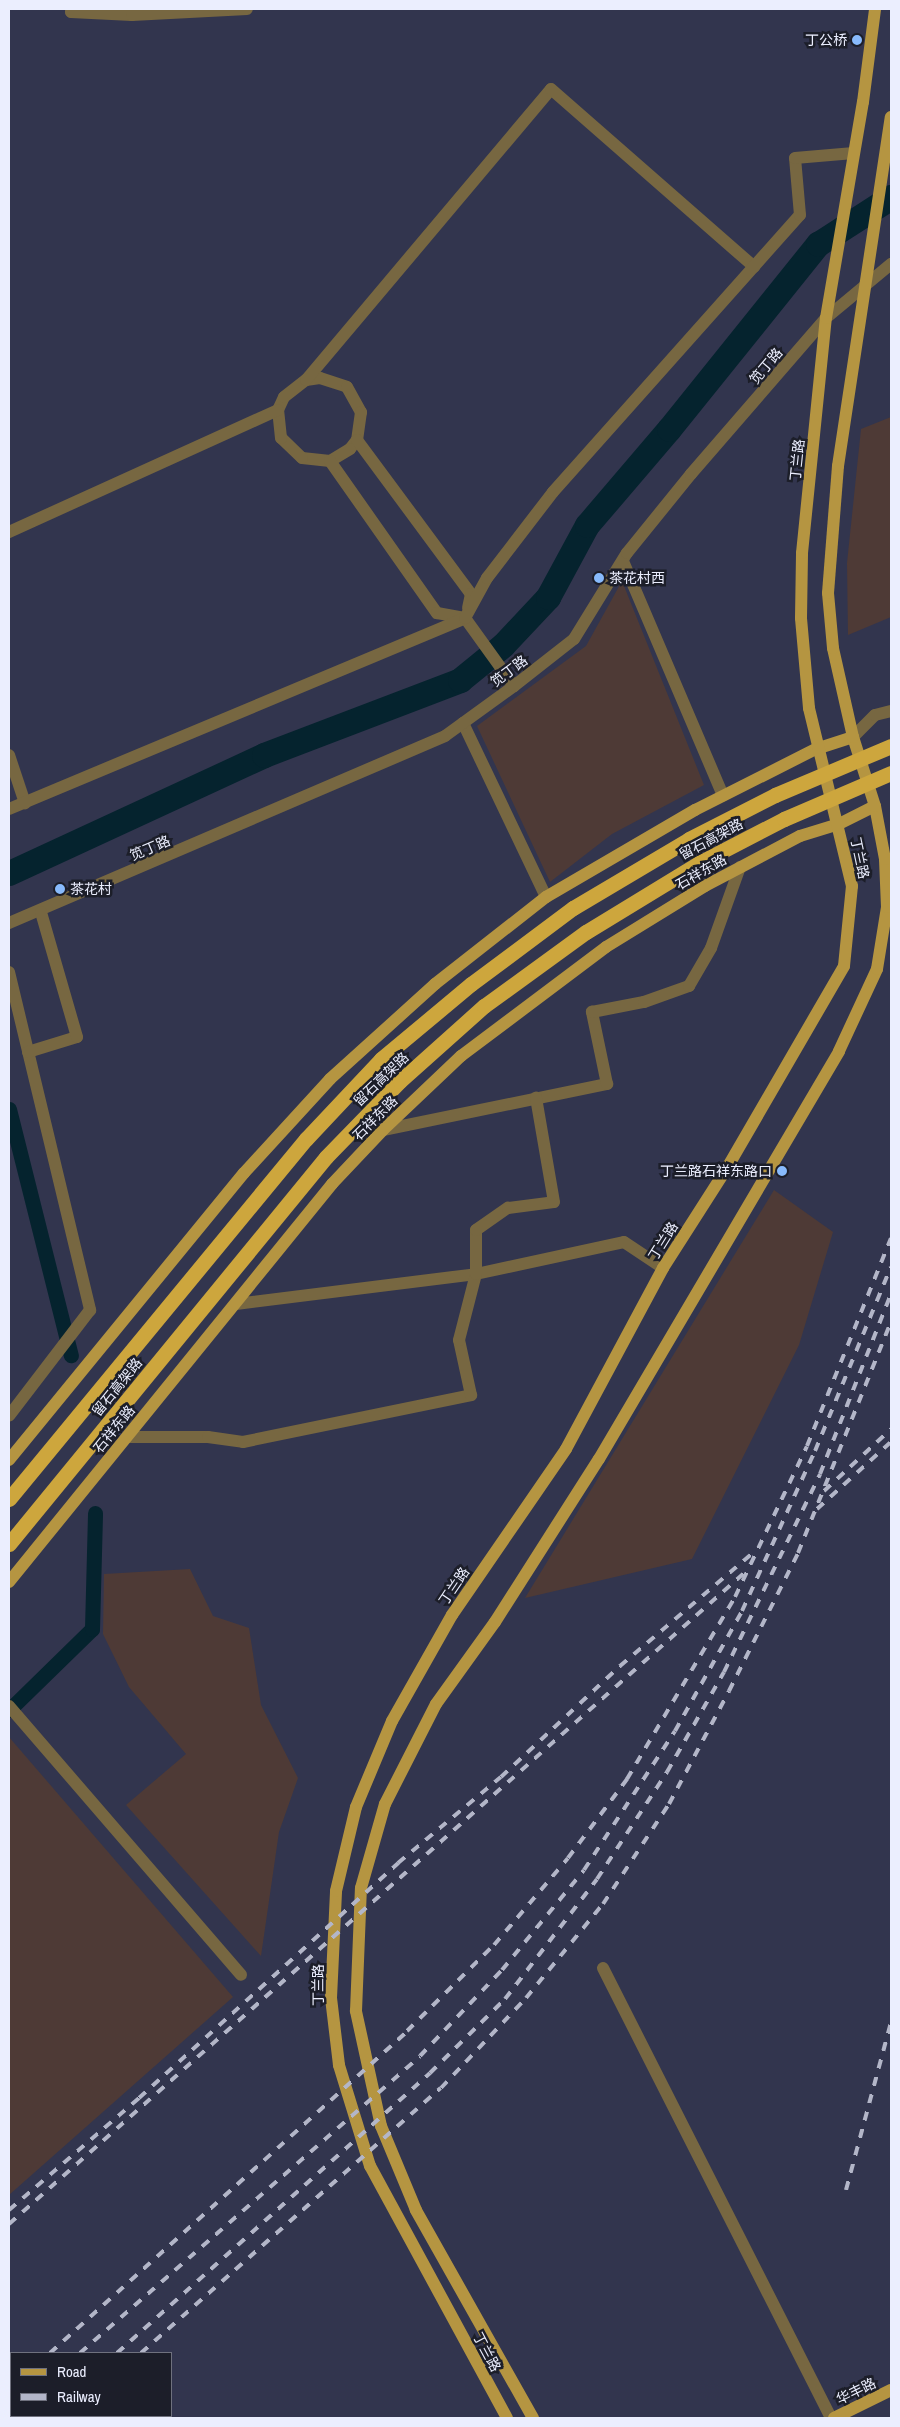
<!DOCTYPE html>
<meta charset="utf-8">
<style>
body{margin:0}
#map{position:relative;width:900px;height:2427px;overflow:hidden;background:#32354e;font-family:"Archivo Narrow","Noto Sans SC",sans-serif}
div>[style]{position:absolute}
.industrial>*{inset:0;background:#4e3a36}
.canal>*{height:15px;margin:-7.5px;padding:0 7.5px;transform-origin:7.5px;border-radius:7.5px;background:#05232e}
.river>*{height:25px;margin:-12.5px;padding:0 12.5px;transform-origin:12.5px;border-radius:12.5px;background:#05232e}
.minor>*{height:12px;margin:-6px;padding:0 6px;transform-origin:6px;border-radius:6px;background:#776741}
.major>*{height:12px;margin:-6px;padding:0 6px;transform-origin:6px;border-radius:6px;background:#b59541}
.rail>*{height:4px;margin-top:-2px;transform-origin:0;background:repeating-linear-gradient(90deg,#b3b6c8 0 9px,transparent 0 18px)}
.highway-bridge>*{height:15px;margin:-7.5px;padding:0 7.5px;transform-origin:7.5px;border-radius:7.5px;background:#cda63d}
.dots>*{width:14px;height:14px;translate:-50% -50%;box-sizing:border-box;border:2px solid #1c1e29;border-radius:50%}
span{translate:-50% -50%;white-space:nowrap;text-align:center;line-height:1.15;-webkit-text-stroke:5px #1c1e29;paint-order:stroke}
.poi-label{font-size:14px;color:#ebeefe}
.right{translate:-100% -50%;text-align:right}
.left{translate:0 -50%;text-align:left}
.street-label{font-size:14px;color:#ebeefe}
.frame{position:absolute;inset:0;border:10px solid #ebeefe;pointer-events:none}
.legend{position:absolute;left:10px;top:2352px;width:162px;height:65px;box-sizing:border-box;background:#1c1e29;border:1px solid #6f717e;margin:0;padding:6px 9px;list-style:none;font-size:15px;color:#ebeefe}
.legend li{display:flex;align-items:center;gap:10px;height:25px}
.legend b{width:25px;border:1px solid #6f717e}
</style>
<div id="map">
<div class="industrial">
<div style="clip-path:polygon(891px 417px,891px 617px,848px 635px,847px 563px,861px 429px)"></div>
<div style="clip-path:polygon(622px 581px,704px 785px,612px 834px,550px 882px,477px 726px,586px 646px)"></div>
<div style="clip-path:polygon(774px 1190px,833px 1232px,799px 1345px,692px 1559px,525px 1598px)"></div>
<div style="clip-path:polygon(190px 1569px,213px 1616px,249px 1628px,261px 1705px,298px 1778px,279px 1832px,261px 1956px,126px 1805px,186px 1754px,129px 1687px,103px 1634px,104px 1574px)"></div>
<div style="clip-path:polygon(9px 1737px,233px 1997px,9px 2195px)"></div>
</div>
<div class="canal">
<div style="left:9px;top:1109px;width:254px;rotate:75.9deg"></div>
<div style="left:9px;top:1710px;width:116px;rotate:-44.3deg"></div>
<div style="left:92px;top:1629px;width:116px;rotate:-88.5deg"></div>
</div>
<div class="river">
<div style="left:9px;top:873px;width:281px;rotate:-24.8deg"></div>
<div style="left:264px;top:755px;width:210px;rotate:-20.9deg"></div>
<div style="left:460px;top:680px;width:55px;rotate:-39.1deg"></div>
<div style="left:503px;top:645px;width:66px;rotate:-46.8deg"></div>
<div style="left:548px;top:597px;width:82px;rotate:-61.6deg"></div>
<div style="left:587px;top:525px;width:126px;rotate:-49.5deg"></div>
<div style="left:669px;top:429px;width:238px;rotate:-51.2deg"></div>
<div style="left:818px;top:244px;width:87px;rotate:-32.8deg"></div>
</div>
<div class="minor">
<div style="left:72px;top:9px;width:3px;rotate:108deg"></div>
<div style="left:71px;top:12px;width:61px;rotate:2.8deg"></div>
<div style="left:132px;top:15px;width:115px;rotate:-3deg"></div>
<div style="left:306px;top:380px;width:14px;rotate:-8deg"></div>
<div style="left:320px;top:378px;width:28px;rotate:18deg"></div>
<div style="left:347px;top:387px;width:29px;rotate:61deg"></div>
<div style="left:361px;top:412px;width:28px;rotate:98deg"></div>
<div style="left:357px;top:440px;width:11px;rotate:128deg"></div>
<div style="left:350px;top:449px;width:23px;rotate:149deg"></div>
<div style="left:330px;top:461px;width:28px;rotate:-174deg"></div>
<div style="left:302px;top:458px;width:29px;rotate:-136deg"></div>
<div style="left:281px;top:438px;width:28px;rotate:-96deg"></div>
<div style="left:278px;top:410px;width:14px;rotate:-65deg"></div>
<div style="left:284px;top:397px;width:28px;rotate:-38deg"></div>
<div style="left:306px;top:380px;width:380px;rotate:-49.9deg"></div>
<div style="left:551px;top:89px;width:270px;rotate:41.2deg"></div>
<div style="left:357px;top:440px;width:192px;rotate:53.5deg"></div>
<div style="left:471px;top:594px;width:14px;rotate:102deg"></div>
<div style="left:330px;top:461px;width:186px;rotate:54.9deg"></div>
<div style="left:437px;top:613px;width:28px;rotate:10deg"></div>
<div style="left:465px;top:618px;width:84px;rotate:54.2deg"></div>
<div style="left:9px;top:532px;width:295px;rotate:-24.4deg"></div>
<div style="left:623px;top:561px;width:255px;rotate:66.9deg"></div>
<div style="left:463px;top:723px;width:193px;rotate:64.5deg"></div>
<div style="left:853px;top:737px;width:31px;rotate:-45deg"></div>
<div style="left:875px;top:715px;width:16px;rotate:-14deg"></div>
<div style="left:9px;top:755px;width:51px;rotate:71.6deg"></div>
<div style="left:9px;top:809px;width:494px;rotate:-22.7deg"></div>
<div style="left:465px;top:618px;width:46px;rotate:-61.2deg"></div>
<div style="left:487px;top:578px;width:108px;rotate:-52.5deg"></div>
<div style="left:553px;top:492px;width:371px;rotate:-48.3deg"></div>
<div style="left:800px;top:215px;width:57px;rotate:-95deg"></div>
<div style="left:795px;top:158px;width:59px;rotate:-4.8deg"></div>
<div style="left:9px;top:923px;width:474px;rotate:-23.2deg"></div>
<div style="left:445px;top:736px;width:85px;rotate:-35.9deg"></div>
<div style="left:514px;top:686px;width:76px;rotate:-38.1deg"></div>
<div style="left:574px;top:639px;width:101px;rotate:-58.4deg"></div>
<div style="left:627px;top:553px;width:102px;rotate:-51deg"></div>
<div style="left:691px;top:474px;width:206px;rotate:-49.1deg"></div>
<div style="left:826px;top:318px;width:85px;rotate:-39.7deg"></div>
<div style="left:9px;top:972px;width:348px;rotate:76.5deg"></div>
<div style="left:90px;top:1310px;width:133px;rotate:127.4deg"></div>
<div style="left:28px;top:1052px;width:51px;rotate:-17deg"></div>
<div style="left:77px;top:1037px;width:130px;rotate:-106.1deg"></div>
<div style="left:383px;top:1130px;width:229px;rotate:-11.6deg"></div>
<div style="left:607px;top:1084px;width:74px;rotate:-101.8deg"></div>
<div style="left:592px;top:1012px;width:53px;rotate:-10.9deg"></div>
<div style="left:644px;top:1002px;width:48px;rotate:-19.6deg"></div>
<div style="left:689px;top:986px;width:44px;rotate:-59.9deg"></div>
<div style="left:711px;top:948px;width:86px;rotate:-70.3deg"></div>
<div style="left:236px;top:1304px;width:242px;rotate:-7.1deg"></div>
<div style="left:476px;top:1274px;width:151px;rotate:-12.2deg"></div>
<div style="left:624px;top:1242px;width:47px;rotate:33.7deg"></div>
<div style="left:127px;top:1437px;width:81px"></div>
<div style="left:208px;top:1437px;width:35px;rotate:8deg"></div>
<div style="left:243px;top:1442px;width:233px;rotate:-11.6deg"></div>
<div style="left:471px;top:1395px;width:56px;rotate:-102.3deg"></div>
<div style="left:459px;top:1340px;width:68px;rotate:-75.6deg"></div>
<div style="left:476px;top:1274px;width:44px;rotate:-90deg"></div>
<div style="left:476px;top:1230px;width:39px;rotate:-35deg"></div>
<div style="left:508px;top:1208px;width:46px;rotate:-7.4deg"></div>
<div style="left:554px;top:1202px;width:106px;rotate:-99.8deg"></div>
<div style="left:9px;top:1706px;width:355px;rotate:49.2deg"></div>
<div style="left:603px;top:1968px;width:504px;rotate:63.13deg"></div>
</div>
<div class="major">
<div style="left:9px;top:1460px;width:371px;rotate:-50.7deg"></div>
<div style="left:244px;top:1173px;width:127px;rotate:-47.5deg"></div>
<div style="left:330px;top:1079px;width:142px;rotate:-42.1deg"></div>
<div style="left:435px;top:984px;width:141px;rotate:-38.1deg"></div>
<div style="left:546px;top:897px;width:173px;rotate:-30.3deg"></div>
<div style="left:695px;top:810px;width:136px;rotate:-26.8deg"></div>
<div style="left:816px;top:749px;width:39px;rotate:-18deg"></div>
<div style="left:9px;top:1582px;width:513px;rotate:-50.94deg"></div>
<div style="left:332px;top:1184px;width:74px;rotate:-46.6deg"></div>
<div style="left:383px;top:1130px;width:108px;rotate:-43.5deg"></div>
<div style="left:461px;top:1056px;width:181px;rotate:-36.9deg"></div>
<div style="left:606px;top:947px;width:116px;rotate:-31.6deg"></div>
<div style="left:705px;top:886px;width:107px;rotate:-27.8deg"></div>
<div style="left:800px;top:836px;width:39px;rotate:-17deg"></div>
<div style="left:837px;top:825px;width:42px;rotate:-26.6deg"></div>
<div style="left:507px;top:2418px;width:287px;rotate:-118.5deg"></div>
<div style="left:370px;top:2166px;width:106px;rotate:-107.1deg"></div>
<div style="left:339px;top:2065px;width:67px;rotate:-96.8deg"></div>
<div style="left:331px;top:1998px;width:107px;rotate:-87.3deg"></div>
<div style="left:336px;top:1891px;width:86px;rotate:-76.6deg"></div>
<div style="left:356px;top:1807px;width:93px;rotate:-67.3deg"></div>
<div style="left:392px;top:1721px;width:122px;rotate:-60.5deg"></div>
<div style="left:452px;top:1615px;width:201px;rotate:-55.5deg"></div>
<div style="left:566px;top:1449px;width:205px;rotate:-61.8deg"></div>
<div style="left:663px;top:1268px;width:119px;rotate:-57.4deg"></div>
<div style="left:727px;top:1168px;width:233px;rotate:-59.9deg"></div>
<div style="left:844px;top:966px;width:80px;rotate:-84.3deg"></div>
<div style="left:852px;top:886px;width:183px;rotate:-103.6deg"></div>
<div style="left:809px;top:708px;width:90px;rotate:-95.1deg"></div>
<div style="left:801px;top:618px;width:65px;rotate:-89.1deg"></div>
<div style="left:802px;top:553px;width:236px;rotate:-84.2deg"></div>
<div style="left:826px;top:318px;width:219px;rotate:-80.3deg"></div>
<div style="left:863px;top:102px;width:94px;rotate:-82.6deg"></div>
<div style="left:533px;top:2418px;width:239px;rotate:-119.4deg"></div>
<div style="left:416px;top:2210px;width:91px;rotate:-112.6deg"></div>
<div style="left:381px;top:2126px;width:118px;rotate:-102.3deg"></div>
<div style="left:356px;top:2011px;width:123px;rotate:-87.7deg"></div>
<div style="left:361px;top:1888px;width:87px;rotate:-74.1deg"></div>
<div style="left:385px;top:1804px;width:112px;rotate:-63deg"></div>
<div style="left:436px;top:1704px;width:101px;rotate:-54.3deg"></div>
<div style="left:495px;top:1622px;width:193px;rotate:-57.5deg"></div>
<div style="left:599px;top:1459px;width:473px;rotate:-59.5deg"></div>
<div style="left:839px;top:1051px;width:90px;rotate:-65.1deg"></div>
<div style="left:877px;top:969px;width:63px;rotate:-80.8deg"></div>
<div style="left:887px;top:907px;width:48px;rotate:-92.4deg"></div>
<div style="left:885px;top:859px;width:54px;rotate:-100.7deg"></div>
<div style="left:875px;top:806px;width:72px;rotate:-107.7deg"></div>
<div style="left:853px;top:737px;width:91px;rotate:-102.7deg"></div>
<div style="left:833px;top:648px;width:55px;rotate:-95.2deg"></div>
<div style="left:828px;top:593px;width:127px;rotate:-85.5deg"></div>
<div style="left:838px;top:466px;width:353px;rotate:-81.4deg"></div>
<div style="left:834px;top:2418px;width:64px;rotate:-26.2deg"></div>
</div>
<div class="rail">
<div style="left:824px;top:1491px;width:91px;rotate:-42.8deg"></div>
<div style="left:817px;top:1509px;width:100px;rotate:-42.2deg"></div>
<div style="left:846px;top:2190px;width:174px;rotate:-75deg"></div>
<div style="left:9px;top:2210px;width:172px;rotate:-40.7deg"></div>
<div style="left:139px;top:2098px;width:350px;rotate:-42.2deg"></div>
<div style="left:398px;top:1863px;width:134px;rotate:-39.9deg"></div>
<div style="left:501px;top:1777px;width:163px;rotate:-43deg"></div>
<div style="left:620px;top:1666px;width:177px;rotate:-40.4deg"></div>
<div style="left:9px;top:2224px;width:982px;rotate:-41.53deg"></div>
<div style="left:50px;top:2353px;width:481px;rotate:-42deg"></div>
<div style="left:407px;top:2031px;width:122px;rotate:-44.7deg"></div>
<div style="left:494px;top:1945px;width:114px;rotate:-49.6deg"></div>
<div style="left:568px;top:1858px;width:99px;rotate:-53.2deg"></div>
<div style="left:627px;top:1779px;width:212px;rotate:-59.3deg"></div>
<div style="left:735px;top:1597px;width:167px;rotate:-64.5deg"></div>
<div style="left:807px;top:1446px;width:224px;rotate:-68deg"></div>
<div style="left:80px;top:2353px;width:451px;rotate:-41.1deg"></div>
<div style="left:420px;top:2056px;width:119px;rotate:-46.4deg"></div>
<div style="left:502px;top:1970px;width:129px;rotate:-50.6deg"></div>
<div style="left:584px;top:1870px;width:166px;rotate:-56.8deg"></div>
<div style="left:675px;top:1731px;width:137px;rotate:-60.8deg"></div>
<div style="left:742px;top:1611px;width:176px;rotate:-65.5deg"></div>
<div style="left:815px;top:1451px;width:199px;rotate:-67.6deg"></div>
<div style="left:117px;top:2353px;width:420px;rotate:-41.8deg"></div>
<div style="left:430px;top:2073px;width:105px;rotate:-44.6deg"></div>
<div style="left:505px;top:1999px;width:151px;rotate:-52.5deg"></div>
<div style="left:597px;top:1879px;width:128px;rotate:-56.8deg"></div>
<div style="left:667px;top:1772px;width:115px;rotate:-60.3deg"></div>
<div style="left:724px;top:1672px;width:220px;rotate:-64.1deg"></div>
<div style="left:820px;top:1474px;width:193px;rotate:-68.5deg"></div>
<div style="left:141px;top:2353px;width:400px;rotate:-41.5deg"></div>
<div style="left:441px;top:2088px;width:124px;rotate:-46.6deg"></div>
<div style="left:526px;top:1998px;width:122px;rotate:-50.7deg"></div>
<div style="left:603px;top:1904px;width:120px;rotate:-56.6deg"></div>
<div style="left:669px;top:1804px;width:128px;rotate:-62deg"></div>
<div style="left:729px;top:1691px;width:154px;rotate:-63.4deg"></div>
<div style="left:798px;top:1553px;width:249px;rotate:-68.1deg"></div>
<div style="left:9px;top:2390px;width:3px;rotate:-45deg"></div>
<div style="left:9px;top:2415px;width:3px;rotate:-45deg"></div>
<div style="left:46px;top:2418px;width:4px;rotate:-34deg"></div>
<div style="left:68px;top:2418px;width:4px;rotate:-34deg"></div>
</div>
<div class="highway-bridge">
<div style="left:9px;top:1499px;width:467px;rotate:-50.5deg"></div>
<div style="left:306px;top:1139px;width:110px;rotate:-46.8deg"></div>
<div style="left:381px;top:1059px;width:117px;rotate:-39.8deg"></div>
<div style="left:471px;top:984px;width:127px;rotate:-36.7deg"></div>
<div style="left:573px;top:908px;width:135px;rotate:-30.7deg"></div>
<div style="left:689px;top:839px;width:97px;rotate:-27.1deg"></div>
<div style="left:775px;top:795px;width:126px;rotate:-22.9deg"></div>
<div style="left:9px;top:1544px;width:500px;rotate:-50.68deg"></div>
<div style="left:326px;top:1157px;width:106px;rotate:-45.8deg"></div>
<div style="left:400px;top:1081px;width:113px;rotate:-41.8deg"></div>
<div style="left:484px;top:1006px;width:126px;rotate:-36deg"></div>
<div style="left:586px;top:932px;width:132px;rotate:-31.4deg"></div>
<div style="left:699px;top:863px;width:96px;rotate:-27.4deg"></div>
<div style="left:784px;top:819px;width:116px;rotate:-23.3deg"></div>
</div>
<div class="dots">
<div style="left:857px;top:40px;background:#88bafc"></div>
<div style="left:599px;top:578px;background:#88bafc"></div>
<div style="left:60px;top:889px;background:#88bafc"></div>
<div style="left:782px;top:1171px;background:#88bafc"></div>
</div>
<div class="poi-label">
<span class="right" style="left:847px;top:40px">丁公桥</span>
<span class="left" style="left:609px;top:578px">茶花村西</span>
<span class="left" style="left:70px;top:889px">茶花村</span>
<span class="right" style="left:772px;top:1171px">丁兰路石祥东路口</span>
</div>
<div class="street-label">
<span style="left:766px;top:366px;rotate:-50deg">笕丁路</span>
<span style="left:797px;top:460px;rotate:-84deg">丁兰路</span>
<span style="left:509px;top:671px;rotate:-37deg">笕丁路</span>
<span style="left:711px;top:839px;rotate:-28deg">留石高架路</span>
<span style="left:150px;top:848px;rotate:-23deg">笕丁路</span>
<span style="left:860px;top:858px;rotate:78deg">丁兰路</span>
<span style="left:701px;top:872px;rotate:-30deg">石祥东路</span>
<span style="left:381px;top:1079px;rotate:-44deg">留石高架路</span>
<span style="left:375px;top:1118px;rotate:-45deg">石祥东路</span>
<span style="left:663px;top:1241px;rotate:-58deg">丁兰路</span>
<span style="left:117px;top:1387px;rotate:-51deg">留石高架路</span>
<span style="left:114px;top:1429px;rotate:-51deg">石祥东路</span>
<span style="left:454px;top:1586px;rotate:-56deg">丁兰路</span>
<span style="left:318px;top:1985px;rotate:-90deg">丁兰路</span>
<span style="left:487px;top:2352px;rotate:62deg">丁兰路</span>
<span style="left:856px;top:2391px;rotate:-26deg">华丰路</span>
</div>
<div class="frame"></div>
<ul class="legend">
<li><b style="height:6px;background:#b59541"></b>Road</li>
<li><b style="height:6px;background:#b3b6c8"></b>Railway</li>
</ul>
</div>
